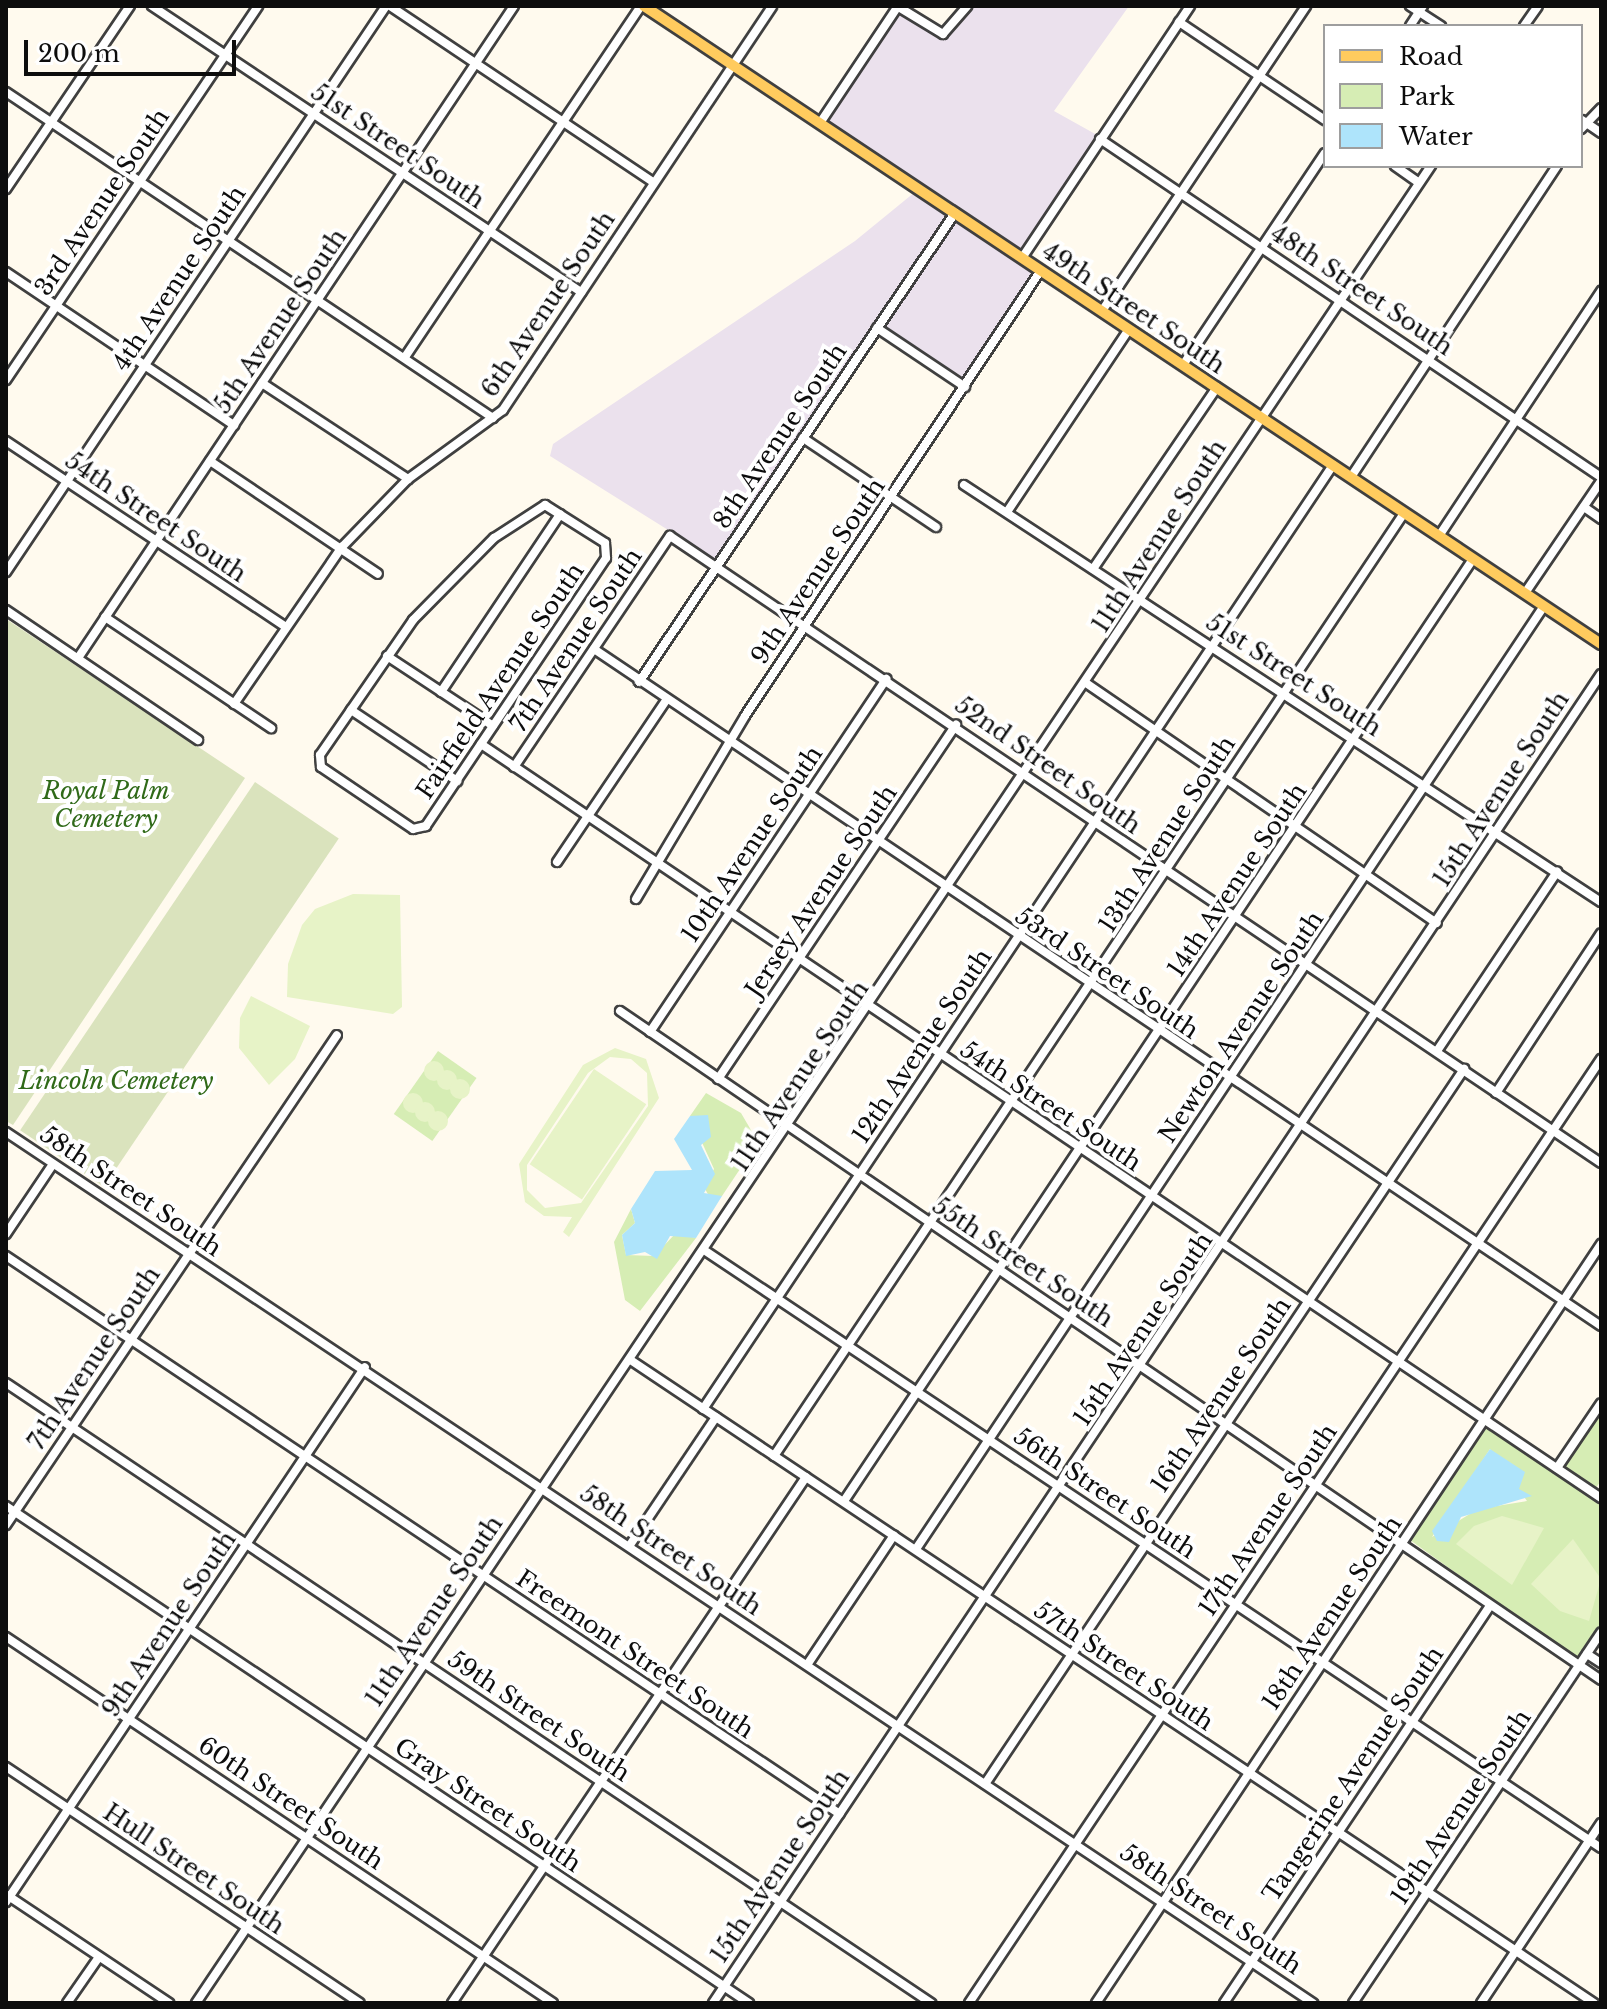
<!DOCTYPE html>
<style>
body{margin:0}
#map{position:relative;width:1607px;height:2009px;overflow:hidden;background:#fffaee;font-family:"Libre Baskerville",serif}
div>[style]{position:absolute}
.industrial>*{inset:0;background:#ebe1ed;transform-origin:0 0}
.green>*{inset:0;background:#d6edb4;transform-origin:0 0}
.cemetery>*{inset:0;background:#dae3bd;transform-origin:0 0}
.pitch>*{inset:0;background:#e7f3c7;transform-origin:0 0}
.round{border-radius:50%}
.water>*{inset:0;background:#aee4fb}
.roads{filter:drop-shadow(2px 0 #404040) drop-shadow(-2px 0 #404040) drop-shadow(0 2px #404040) drop-shadow(0 -2px #404040)}
.minor>*{height:8px;margin:-4px;padding:0 4px;transform-origin:4px;border-radius:4px;background:#fff}
.major>*{height:10px;margin:-5px;padding:0 5px;transform-origin:5px;border-radius:5px;background:#ffcb5e}
span{translate:-50% -50%;white-space:nowrap;text-align:center;line-height:1.15;-webkit-text-stroke:8px #fff;paint-order:stroke}
.street-label{font-size:24px;color:#0d0d0d}
.park-label{font-size:24px;color:#306a19;font-style:italic}
.frame{position:absolute;inset:0;border:8px solid #0d0d0d;pointer-events:none}
.legend{position:absolute;left:1323px;top:24px;width:260px;height:144px;box-sizing:border-box;background:#fff;border:2px solid #9e9e9e;margin:0;padding:10px 14px;list-style:none;font-size:24px;color:#0d0d0d}
.legend li{display:flex;align-items:center;gap:16px;height:40px}
.legend b{width:40px;border:2px solid #9e9e9e}
.scale{position:absolute;left:24px;top:40px;width:212px;height:36px;box-sizing:border-box;border:4px solid #0d0d0d;border-top:0;padding-left:10px;font-size:24px;line-height:28px;white-space:nowrap;color:#0d0d0d;-webkit-text-stroke:6px #fff;paint-order:stroke}
</style>
<div id="map">
<div class="industrial">
<div style="clip-path:polygon(972px 6px,1129px 6px,1054px 111px,1097px 135px,1021px 252px,825px 122px,901px 13px,943px 39px)"></div>
<div style="clip-path:polygon(915px 192px,949px 213px,716px 560px,550px 456px,553px 444px,855px 241px)"></div>
<div style="left:956px;top:218px;width:95px;height:132px;rotate:34deg"></div>
</div>
<div class="green">
<div style="left:438px;top:1051px;width:47px;height:77px;rotate:35deg"></div>
<div style="clip-path:polygon(706px 1093px,741px 1113px,758px 1142px,722px 1196px,710px 1198px,704px 1187px,714px 1169px,690px 1116px)"></div>
<div style="clip-path:polygon(631px 1209px,635px 1223px,622px 1235px,626px 1255px,654px 1256px,676px 1233px,696px 1238px,640px 1311px,625px 1300px,614px 1242px)"></div>
<div style="clip-path:polygon(1601px 1412px,1601px 1481px,1595px 1489px,1563px 1468px)"></div>
<div style="clip-path:polygon(evenodd,1486px 1426px,1601px 1502px,1601px 1625px,1577px 1660px,1410px 1540px,1486px 1426px,1490px 1449px,1527px 1501px,1478px 1509px,1432px 1537px,1490px 1449px)"></div>
</div>
<div class="cemetery">
<div style="clip-path:polygon(6px 619px,245px 778px,13px 1125px,6px 1121px)"></div>
<div style="left:255px;top:782px;width:101px;height:420px;rotate:34deg"></div>
</div>
<div class="pitch">
<div style="clip-path:polygon(353px 894px,400px 895px,402px 1007px,393px 1014px,287px 997px,288px 964px,302px 925px,315px 909px)"></div>
<div style="clip-path:polygon(251px 996px,310px 1026px,295px 1059px,269px 1085px,239px 1048px,240px 1018px)"></div>
<div style="clip-path:polygon(evenodd,615px 1048px,646px 1059px,659px 1098px,569px 1237px,563px 1232px,572px 1217px,544px 1216px,525px 1202px,519px 1164px,583px 1065px,615px 1048px,610px 1057px,631px 1059px,647px 1073px,648px 1106px,581px 1203px,545px 1208px,527px 1190px,527px 1165px,588px 1073px,610px 1057px)"></div>
<div class="round" style="left:424px;top:1061px;width:20px;height:20px"></div>
<div style="left:594px;top:1069px;width:63px;height:115px;rotate:34deg"></div>
<div class="round" style="left:437px;top:1070px;width:20px;height:20px"></div>
<div class="round" style="left:450px;top:1079px;width:20px;height:20px"></div>
<div class="round" style="left:403px;top:1093px;width:20px;height:20px"></div>
<div class="round" style="left:415px;top:1102px;width:20px;height:20px"></div>
<div class="round" style="left:428px;top:1111px;width:20px;height:20px"></div>
<div style="clip-path:polygon(1502px 1516px,1544px 1528px,1512px 1585px,1456px 1544px,1474px 1526px)"></div>
<div style="clip-path:polygon(1573px 1539px,1601px 1579px,1589px 1621px,1560px 1611px,1531px 1584px)"></div>
</div>
<div class="water">
<div style="clip-path:polygon(708px 1115px,711px 1137px,701px 1145px,715px 1174px,704px 1193px,722px 1196px,696px 1238px,670px 1236px,657px 1259px,645px 1252px,626px 1256px,622px 1235px,635px 1223px,631px 1209px,655px 1171px,692px 1170px,674px 1139px,690px 1116px)"></div>
<div style="clip-path:polygon(1490px 1449px,1525px 1472px,1519px 1489px,1532px 1496px,1461px 1517px,1449px 1542px,1437px 1541px,1432px 1531px)"></div>
</div>
<div class="roads">
<div class="minor">
<div style="left:152px;top:6px;width:516px;rotate:33.69deg"></div>
<div style="left:390px;top:6px;width:316px;rotate:33.8deg"></div>
<div style="left:897px;top:6px;width:54px;rotate:31.3deg"></div>
<div style="left:943px;top:34px;width:37px;rotate:-49deg"></div>
<div style="left:1410px;top:6px;width:37px;rotate:33deg"></div>
<div style="left:1179px;top:22px;width:176px;rotate:33.9deg"></div>
<div style="left:1410px;top:26px;width:24px;rotate:-57deg"></div>
<div style="left:1524px;top:26px;width:24px;rotate:-55deg"></div>
<div style="left:6px;top:92px;width:586px;rotate:33.8deg"></div>
<div style="left:1582px;top:120px;width:23px;rotate:34deg"></div>
<div style="left:820px;top:123px;width:141px;rotate:-56.3deg"></div>
<div style="left:1581px;top:129px;width:29px;rotate:-46deg"></div>
<div style="left:1100px;top:139px;width:604px;rotate:34.01deg"></div>
<div style="left:1395px;top:166px;width:29px;rotate:35deg"></div>
<div style="left:6px;top:189px;width:221px;rotate:-55.9deg"></div>
<div style="left:1022px;top:258px;width:303px;rotate:-56.3deg"></div>
<div style="left:6px;top:272px;width:275px;rotate:33.9deg"></div>
<div style="left:1102px;top:311px;width:367px;rotate:-56.2deg"></div>
<div style="left:877px;top:328px;width:106px;rotate:33.8deg"></div>
<div style="left:405px;top:357px;width:423px;rotate:-56.1deg"></div>
<div style="left:1183px;top:365px;width:255px;rotate:-56.2deg"></div>
<div style="left:6px;top:380px;width:451px;rotate:-56deg"></div>
<div style="left:262px;top:383px;width:175px;rotate:33.3deg"></div>
<div style="left:803px;top:438px;width:160px;rotate:33.8deg"></div>
<div style="left:6px;top:441px;width:334px;rotate:33.6deg"></div>
<div style="left:210px;top:461px;width:202px;rotate:33.9deg"></div>
<div style="left:1351px;top:477px;width:373px;rotate:-56.5deg"></div>
<div style="left:964px;top:485px;width:761px;rotate:33.21deg"></div>
<div style="left:545px;top:505px;width:71px;rotate:32.3deg"></div>
<div style="left:605px;top:543px;width:15px;rotate:86deg"></div>
<div style="left:606px;top:558px;width:323px;rotate:123.9deg"></div>
<div style="left:426px;top:826px;width:13px;rotate:167deg"></div>
<div style="left:413px;top:829px;width:111px;rotate:-146deg"></div>
<div style="left:321px;top:767px;width:12px;rotate:-95deg"></div>
<div style="left:320px;top:755px;width:164px;rotate:-55.4deg"></div>
<div style="left:413px;top:620px;width:115px;rotate:-45.4deg"></div>
<div style="left:494px;top:538px;width:61px;rotate:-32.9deg"></div>
<div style="left:1584px;top:507px;width:21px;rotate:35deg"></div>
<div style="left:1007px;top:512px;width:220px;rotate:-56.3deg"></div>
<div style="left:1439px;top:536px;width:294px;rotate:-56.5deg"></div>
<div style="left:1093px;top:569px;width:220px;rotate:-55.7deg"></div>
<div style="left:6px;top:572px;width:682px;rotate:-56.12deg"></div>
<div style="left:1525px;top:593px;width:135px;rotate:-55.8deg"></div>
<div style="left:6px;top:610px;width:232px;rotate:34.1deg"></div>
<div style="left:105px;top:617px;width:200px;rotate:33.8deg"></div>
<div style="left:594px;top:649px;width:1213px;rotate:33.91deg"></div>
<div style="left:387px;top:656px;width:127px;rotate:33.4deg"></div>
<div style="left:78px;top:658px;width:784px;rotate:-56.23deg"></div>
<div style="left:639px;top:682px;width:566px;rotate:-56.03deg"></div>
<div style="left:1086px;top:683px;width:425px;rotate:34.4deg"></div>
<div style="left:441px;top:692px;width:214px;rotate:-56.2deg"></div>
<div style="left:234px;top:704px;width:191px;rotate:-55.5deg"></div>
<div style="left:342px;top:547px;width:95px;rotate:-45.9deg"></div>
<div style="left:408px;top:479px;width:117px;rotate:-36deg"></div>
<div style="left:503px;top:410px;width:485px;rotate:-56.3deg"></div>
<div style="left:351px;top:710px;width:128px;rotate:33.8deg"></div>
<div style="left:481px;top:744px;width:1350px;rotate:33.95deg"></div>
<div style="left:514px;top:767px;width:279px;rotate:-56deg"></div>
<div style="left:670px;top:536px;width:1122px;rotate:33.96deg"></div>
<div style="left:557px;top:862px;width:193px;rotate:-56deg"></div>
<div style="left:636px;top:899px;width:213px;rotate:-59.2deg"></div>
<div style="left:745px;top:716px;width:535px;rotate:-56.43deg"></div>
<div style="left:620px;top:1011px;width:1187px;rotate:34.29deg"></div>
<div style="left:650px;top:1032px;width:425px;rotate:-56.2deg"></div>
<div style="left:1437px;top:1051px;width:216px;rotate:-56.2deg"></div>
<div style="left:718px;top:1079px;width:427px;rotate:-56.1deg"></div>
<div style="left:1496px;top:1093px;width:191px;rotate:-56.7deg"></div>
<div style="left:6px;top:1132px;width:1571px;rotate:33.68deg"></div>
<div style="left:6px;top:1234px;width:84px;rotate:-56.1deg"></div>
<div style="left:707px;top:1252px;width:1074px;rotate:33.69deg"></div>
<div style="left:6px;top:1256px;width:1003px;rotate:33.79deg"></div>
<div style="left:632px;top:1361px;width:1157px;rotate:33.72deg"></div>
<div style="left:6px;top:1383px;width:1114px;rotate:33.83deg"></div>
<div style="left:703px;top:1409px;width:1135px;rotate:-56.28deg"></div>
<div style="left:774px;top:1456px;width:1134px;rotate:-56.25deg"></div>
<div style="left:1557px;top:1468px;width:78px;rotate:-55.9deg"></div>
<div style="left:844px;top:1501px;width:1133px;rotate:-56.27deg"></div>
<div style="left:6px;top:1506px;width:894px;rotate:33.78deg"></div>
<div style="left:6px;top:1525px;width:591px;rotate:-55.96deg"></div>
<div style="left:630px;top:1545px;width:154px;rotate:-56.1deg"></div>
<div style="left:916px;top:1549px;width:1133px;rotate:-56.34deg"></div>
<div style="left:6px;top:1637px;width:658px;rotate:33.79deg"></div>
<div style="left:1587px;top:1654px;width:17px;rotate:33deg"></div>
<div style="left:807px;top:1665px;width:156px;rotate:-56.2deg"></div>
<div style="left:6px;top:1767px;width:425px;rotate:33.7deg"></div>
<div style="left:985px;top:1784px;width:861px;rotate:-56.18deg"></div>
<div style="left:7px;top:1895px;width:195px;rotate:33.7deg"></div>
<div style="left:6px;top:1902px;width:644px;rotate:-56.14deg"></div>
<div style="left:67px;top:2003px;width:56px;rotate:-55.2deg"></div>
<div style="left:196px;top:2003px;width:2214px;rotate:-56.09deg"></div>
<div style="left:452px;top:2003px;width:634px;rotate:-56.06deg"></div>
<div style="left:713px;top:2003px;width:1598px;rotate:-56.25deg"></div>
<div style="left:969px;top:2003px;width:1136px;rotate:-56.2deg"></div>
<div style="left:1096px;top:2003px;width:912px;rotate:-56.36deg"></div>
<div style="left:1224px;top:2003px;width:476px;rotate:-56.2deg"></div>
<div style="left:1353px;top:2003px;width:446px;rotate:-56.2deg"></div>
<div style="left:1481px;top:2003px;width:216px;rotate:-56.3deg"></div>
</div>
<div class="major">
<div style="left:644px;top:6px;width:1150px;rotate:33.69deg"></div>
</div>
</div>
<div class="street-label">
<span style="left:398px;top:146px;rotate:34deg">51st Street South</span>
<span style="left:102px;top:202px;rotate:-56deg">3rd Avenue South</span>
<span style="left:179px;top:278px;rotate:-56deg">4th Avenue South</span>
<span style="left:1362px;top:290px;rotate:34deg">48th Street South</span>
<span style="left:548px;top:304px;rotate:-56deg">6th Avenue South</span>
<span style="left:1134px;top:308px;rotate:34deg">49th Street South</span>
<span style="left:280px;top:321px;rotate:-56deg">5th Avenue South</span>
<span style="left:780px;top:436px;rotate:-56deg">8th Avenue South</span>
<span style="left:156px;top:517px;rotate:34deg">54th Street South</span>
<span style="left:1159px;top:536px;rotate:-57deg">11th Avenue South</span>
<span style="left:818px;top:571px;rotate:-56deg">9th Avenue South</span>
<span style="left:576px;top:640px;rotate:-56deg">7th Avenue South</span>
<span style="left:1294px;top:675px;rotate:33deg">51st Street South</span>
<span style="left:500px;top:681px;rotate:-56deg">Fairfield Avenue South</span>
<span style="left:1048px;top:765px;rotate:35deg">52nd Street South</span>
<span style="left:1501px;top:789px;rotate:-57deg">15th Avenue South</span>
<span style="left:1167px;top:834px;rotate:-57deg">13th Avenue South</span>
<span style="left:752px;top:844px;rotate:-56deg">10th Avenue South</span>
<span style="left:1237px;top:880px;rotate:-56deg">14th Avenue South</span>
<span style="left:821px;top:891px;rotate:-56deg">Jersey Avenue South</span>
<span style="left:1107px;top:973px;rotate:34deg">53rd Street South</span>
<span style="left:1241px;top:1027px;rotate:-56deg">Newton Avenue South</span>
<span style="left:922px;top:1046px;rotate:-56deg">12th Avenue South</span>
<span style="left:800px;top:1076px;rotate:-56deg">11th Avenue South</span>
<span style="left:1051px;top:1106px;rotate:34deg">54th Street South</span>
<span style="left:131px;top:1191px;rotate:34deg">58th Street South</span>
<span style="left:1023px;top:1262px;rotate:34deg">55th Street South</span>
<span style="left:1143px;top:1329px;rotate:-56deg">15th Avenue South</span>
<span style="left:94px;top:1358px;rotate:-56deg">7th Avenue South</span>
<span style="left:1221px;top:1395px;rotate:-56deg">16th Avenue South</span>
<span style="left:1105px;top:1493px;rotate:34deg">56th Street South</span>
<span style="left:1268px;top:1520px;rotate:-56deg">17th Avenue South</span>
<span style="left:671px;top:1550px;rotate:34deg">58th Street South</span>
<span style="left:434px;top:1611px;rotate:-56deg">11th Avenue South</span>
<span style="left:1332px;top:1613px;rotate:-56deg">18th Avenue South</span>
<span style="left:169px;top:1624px;rotate:-56deg">9th Avenue South</span>
<span style="left:635px;top:1654px;rotate:34deg">Freemont Street South</span>
<span style="left:1124px;top:1666px;rotate:34deg">57th Street South</span>
<span style="left:539px;top:1716px;rotate:34deg">59th Street South</span>
<span style="left:1353px;top:1774px;rotate:-56deg">Tangerine Avenue South</span>
<span style="left:291px;top:1803px;rotate:34deg">60th Street South</span>
<span style="left:488px;top:1805px;rotate:34deg">Gray Street South</span>
<span style="left:1461px;top:1807px;rotate:-56deg">19th Avenue South</span>
<span style="left:780px;top:1866px;rotate:-56deg">15th Avenue South</span>
<span style="left:194px;top:1869px;rotate:34deg">Hull Street South</span>
<span style="left:1211px;top:1909px;rotate:34deg">58th Street South</span>
</div>
<div class="park-label">
<span style="left:106px;top:805px">Royal Palm<br>Cemetery</span>
<span style="left:116px;top:1081px">Lincoln Cemetery</span>
</div>
<div class="frame"></div>
<ul class="legend">
<li><b style="height:10px;background:#ffcb5e"></b>Road</li>
<li><b style="height:22px;background:#d6edb4"></b>Park</li>
<li><b style="height:22px;background:#aee4fb"></b>Water</li>
</ul>
<div class="scale">200 m</div>
</div>
